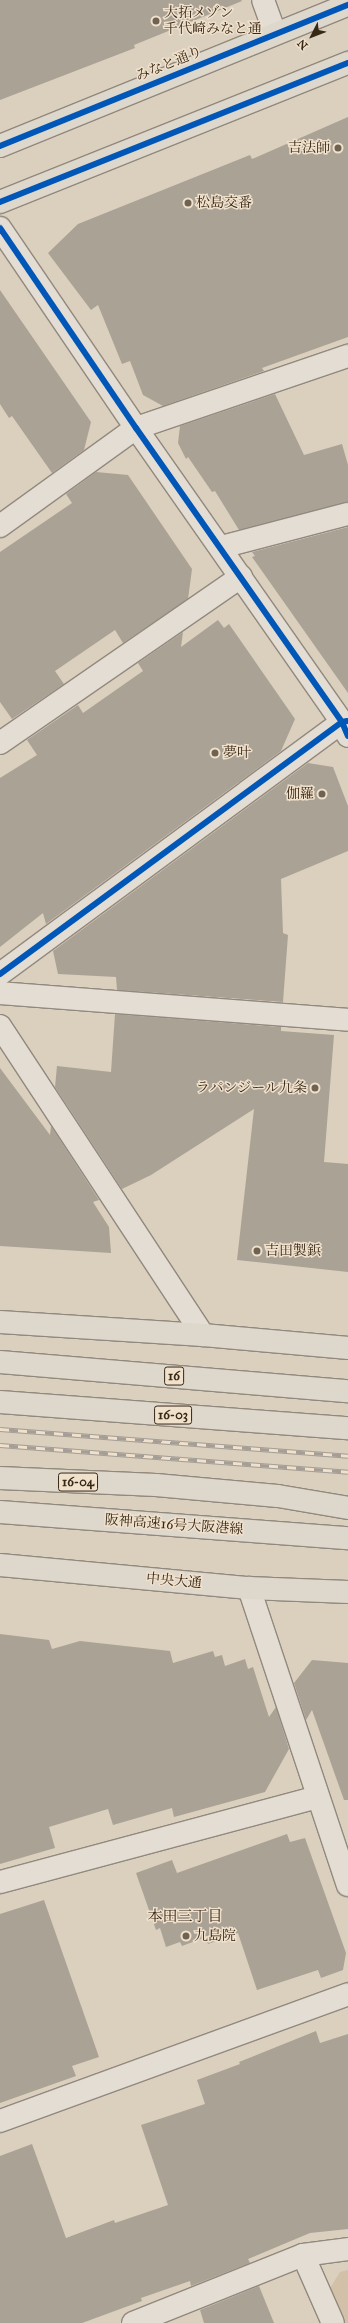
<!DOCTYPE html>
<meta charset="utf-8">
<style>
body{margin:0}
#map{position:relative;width:348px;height:2323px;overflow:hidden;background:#dbcfbe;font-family:"IM FELL Great Primer","Noto Serif JP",serif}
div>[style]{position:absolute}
.green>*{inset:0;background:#d2c0a8}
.building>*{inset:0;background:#aba296}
.roads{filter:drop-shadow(1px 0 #92897e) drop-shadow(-1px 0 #92897e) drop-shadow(0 1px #92897e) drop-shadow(0 -1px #92897e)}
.street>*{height:22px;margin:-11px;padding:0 11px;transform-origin:11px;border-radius:11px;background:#e3ddd4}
.secondary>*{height:22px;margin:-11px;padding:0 11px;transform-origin:11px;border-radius:11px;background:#e3ddd4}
.primary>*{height:22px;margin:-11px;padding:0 11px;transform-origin:11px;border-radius:11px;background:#ded7cc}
.highway>*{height:22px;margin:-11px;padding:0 11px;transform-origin:11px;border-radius:11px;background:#ded7cc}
.rail>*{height:4.5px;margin-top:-2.25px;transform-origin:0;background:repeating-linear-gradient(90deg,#f0e1cc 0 9px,#a59e95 0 18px);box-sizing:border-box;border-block:1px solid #a59e95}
.cycleway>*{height:6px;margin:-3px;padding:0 3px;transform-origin:3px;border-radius:3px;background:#0057b8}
.dots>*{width:11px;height:11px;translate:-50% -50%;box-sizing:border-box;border:2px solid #f0e1cc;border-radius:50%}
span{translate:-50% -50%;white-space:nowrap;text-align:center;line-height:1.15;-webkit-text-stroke:3px #f0e1cc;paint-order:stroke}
.shield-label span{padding:1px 3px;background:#f0e1cc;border:1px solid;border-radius:3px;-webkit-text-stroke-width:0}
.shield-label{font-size:13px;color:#372715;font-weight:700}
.poi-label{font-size:14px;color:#372715}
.left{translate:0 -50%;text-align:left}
.right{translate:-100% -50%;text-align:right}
.street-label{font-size:14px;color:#372715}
.neighbourhood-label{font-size:15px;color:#372715}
.north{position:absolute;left:292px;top:16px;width:40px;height:40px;-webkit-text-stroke:3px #f0e1cc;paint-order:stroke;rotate:228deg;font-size:11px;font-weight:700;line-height:16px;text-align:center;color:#372715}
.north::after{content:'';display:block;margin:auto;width:14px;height:18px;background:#372715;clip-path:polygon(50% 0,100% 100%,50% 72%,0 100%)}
</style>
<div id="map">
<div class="green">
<div style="clip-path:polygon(348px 2270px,348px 2323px,343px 2323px,329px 2290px,340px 2272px)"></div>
</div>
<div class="building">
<div style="clip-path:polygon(0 0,241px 0,242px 1px,134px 45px,135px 48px,0 100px)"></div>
<div style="clip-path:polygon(348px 117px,348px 337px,262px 368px,264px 371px,163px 406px,143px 395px,130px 361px,122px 364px,98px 305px,91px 310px,48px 253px,78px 224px,250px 155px,252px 159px)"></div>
<div style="clip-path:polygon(0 290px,91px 422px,84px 450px,52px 473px,12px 416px,9px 418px,0 404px)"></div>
<div style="clip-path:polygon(275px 394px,304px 455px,342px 444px,348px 465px,348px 502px,239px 530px,215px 491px,212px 492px,188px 457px,186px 459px,178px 443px,180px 426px)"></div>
<div style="clip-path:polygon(96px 472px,128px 475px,192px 569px,188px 599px,123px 643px,115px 630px,55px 671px,64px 684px,12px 719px,0 702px,0 552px,72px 503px,66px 494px)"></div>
<div style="clip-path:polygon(348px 527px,348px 693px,252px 557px,255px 556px,252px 552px)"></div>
<div style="clip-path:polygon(218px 620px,224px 628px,229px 624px,295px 719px,281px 751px,46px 924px,43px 913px,0 947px,0 778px,37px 755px,27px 740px,78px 705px,83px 713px,143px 671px,138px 663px,183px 632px,181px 647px)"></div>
<div style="clip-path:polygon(308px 763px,333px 767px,348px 806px,348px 851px,281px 879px,283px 933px,288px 935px,283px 1002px,117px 990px,116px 977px,58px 974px,53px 951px)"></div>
<div style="clip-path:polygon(115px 1014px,281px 1027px,281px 1031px,334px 1035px,324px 1162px,348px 1164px,348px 1272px,237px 1260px,254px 1109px,151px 1175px,122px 1189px,55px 1087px,57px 1066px,111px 1072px)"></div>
<div style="clip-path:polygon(0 1068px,50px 1135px,51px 1126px,99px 1200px,93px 1202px,109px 1227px,111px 1253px,0 1246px)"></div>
<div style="clip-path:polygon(0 1634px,49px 1640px,52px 1649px,80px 1641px,170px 1651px,173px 1663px,213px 1651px,215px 1657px,222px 1655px,225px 1666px,245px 1659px,248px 1669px,253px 1667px,269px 1717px,276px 1707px,289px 1749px,265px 1792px,174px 1817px,172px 1808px,113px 1825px,108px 1809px,49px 1827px,55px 1848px,0 1864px)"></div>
<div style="clip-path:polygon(312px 1660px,348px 1663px,348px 1800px,344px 1800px,312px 1710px,306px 1720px,294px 1683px)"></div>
<div style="clip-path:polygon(287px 1834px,290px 1842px,305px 1838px,346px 1953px,343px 1970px,321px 1978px,318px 1970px,257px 1990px,238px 1933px,208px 1944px,206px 1937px,182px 1946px,180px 1942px,166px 1947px,160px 1928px,156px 1930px,136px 1873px,172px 1860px,177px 1873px)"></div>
<div style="clip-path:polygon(44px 1900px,99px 2057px,72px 2066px,76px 2076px,0 2103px,0 1914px)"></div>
<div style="clip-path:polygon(316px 2031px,320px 2043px,348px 2034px,348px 2229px,310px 2233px,248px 2259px,250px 2263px,191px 2286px,190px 2281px,141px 2298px,142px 2301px,82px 2323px,0 2323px,0 2156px,32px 2144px,66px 2238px,114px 2220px,115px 2223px,168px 2205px,141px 2125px,205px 2104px,197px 2080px,240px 2064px,239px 2062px)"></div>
<div style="clip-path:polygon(259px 2286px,274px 2323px,204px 2323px,200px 2310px)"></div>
</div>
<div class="roads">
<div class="street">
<div style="left:263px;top:0;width:35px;rotate:70deg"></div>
<div style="left:136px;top:428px;width:224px;rotate:-18.8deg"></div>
<div style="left:221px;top:547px;width:131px;rotate:-14.6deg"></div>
<div style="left:0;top:993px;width:349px;rotate:4.4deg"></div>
<div style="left:249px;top:1588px;width:313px;rotate:71.6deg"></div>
<div style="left:0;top:1882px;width:329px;rotate:-15deg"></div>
<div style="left:0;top:2121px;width:370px;rotate:-20deg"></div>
<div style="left:303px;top:2255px;width:74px;rotate:66.2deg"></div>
<div style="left:133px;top:2323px;width:183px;rotate:-21.8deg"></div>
<div style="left:303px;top:2255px;width:45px;rotate:-7.6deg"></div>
</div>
<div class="secondary">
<div style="left:0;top:228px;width:242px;rotate:55.8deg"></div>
<div style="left:136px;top:428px;width:359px;rotate:55deg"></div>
<div style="left:342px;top:722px;width:15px;rotate:67deg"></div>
<div style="left:0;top:526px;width:168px;rotate:-35.8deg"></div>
<div style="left:0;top:743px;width:293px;rotate:-34.6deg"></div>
<div style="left:0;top:974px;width:425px;rotate:-36.4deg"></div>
<div style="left:0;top:1026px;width:370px;rotate:56.7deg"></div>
</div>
<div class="primary">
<div style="left:0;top:1322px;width:203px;rotate:3.7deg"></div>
<div style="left:203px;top:1335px;width:146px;rotate:5.1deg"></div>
<div style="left:0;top:1565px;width:250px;rotate:5.3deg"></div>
<div style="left:249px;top:1588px;width:99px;rotate:2.3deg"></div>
</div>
<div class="highway">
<div style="left:0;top:146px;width:375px;rotate:-22.1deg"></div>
<div style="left:0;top:202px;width:375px;rotate:-21.8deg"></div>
<div style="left:0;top:1362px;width:349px;rotate:4.8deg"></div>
<div style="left:0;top:1402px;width:349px;rotate:4.3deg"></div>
<div style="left:0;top:1478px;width:156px;rotate:2.6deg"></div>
<div style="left:156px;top:1485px;width:122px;rotate:5.2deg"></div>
<div style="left:278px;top:1496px;width:71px;rotate:9.7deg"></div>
<div style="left:0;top:1512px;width:349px;rotate:4.3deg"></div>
</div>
</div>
<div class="rail">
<div style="left:0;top:1429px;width:349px;rotate:4.4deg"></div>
<div style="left:0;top:1445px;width:349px;rotate:4.4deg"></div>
</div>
<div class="cycleway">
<div style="left:0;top:146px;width:375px;rotate:-22.1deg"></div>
<div style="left:0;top:202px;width:375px;rotate:-21.8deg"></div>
<div style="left:0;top:228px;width:242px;rotate:55.8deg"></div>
<div style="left:136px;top:428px;width:359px;rotate:55deg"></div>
<div style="left:342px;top:722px;width:15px;rotate:67deg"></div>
<div style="left:0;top:974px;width:425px;rotate:-36.4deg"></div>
<div style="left:342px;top:722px;width:5px;rotate:-11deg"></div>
</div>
<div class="dots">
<div style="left:156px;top:21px;background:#706250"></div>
<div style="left:338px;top:148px;background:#706250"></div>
<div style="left:188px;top:203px;background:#706250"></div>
<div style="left:215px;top:753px;background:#706250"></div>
<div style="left:322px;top:794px;background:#706250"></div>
<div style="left:315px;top:1088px;background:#706250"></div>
<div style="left:257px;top:1251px;background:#706250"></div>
<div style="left:186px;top:1936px;background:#706250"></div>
</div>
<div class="shield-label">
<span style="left:174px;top:1376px">16</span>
<span style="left:173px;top:1415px">16-03</span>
<span style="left:78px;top:1482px">16-04</span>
</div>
<div class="poi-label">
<span class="left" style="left:164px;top:21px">大拓メゾン<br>千代崎みなと通</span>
<span class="right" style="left:330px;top:148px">吉法師</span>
<span class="left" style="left:196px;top:203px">松島交番</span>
<span class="left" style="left:223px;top:753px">夢叶</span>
<span class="right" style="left:314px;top:794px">伽羅</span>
<span class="right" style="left:307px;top:1088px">ラパンジール九条</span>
<span class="left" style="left:265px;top:1251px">吉田製鋲</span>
<span class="left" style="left:194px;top:1936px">九島院</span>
</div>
<div class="street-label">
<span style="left:169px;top:64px;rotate:-22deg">みなと通り</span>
<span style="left:174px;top:1525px;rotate:4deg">阪神高速16号大阪港線</span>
<span style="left:174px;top:1581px;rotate:5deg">中央大通</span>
</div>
<div class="neighbourhood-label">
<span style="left:185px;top:1917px">本田三丁目</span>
</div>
<div class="north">N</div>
</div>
